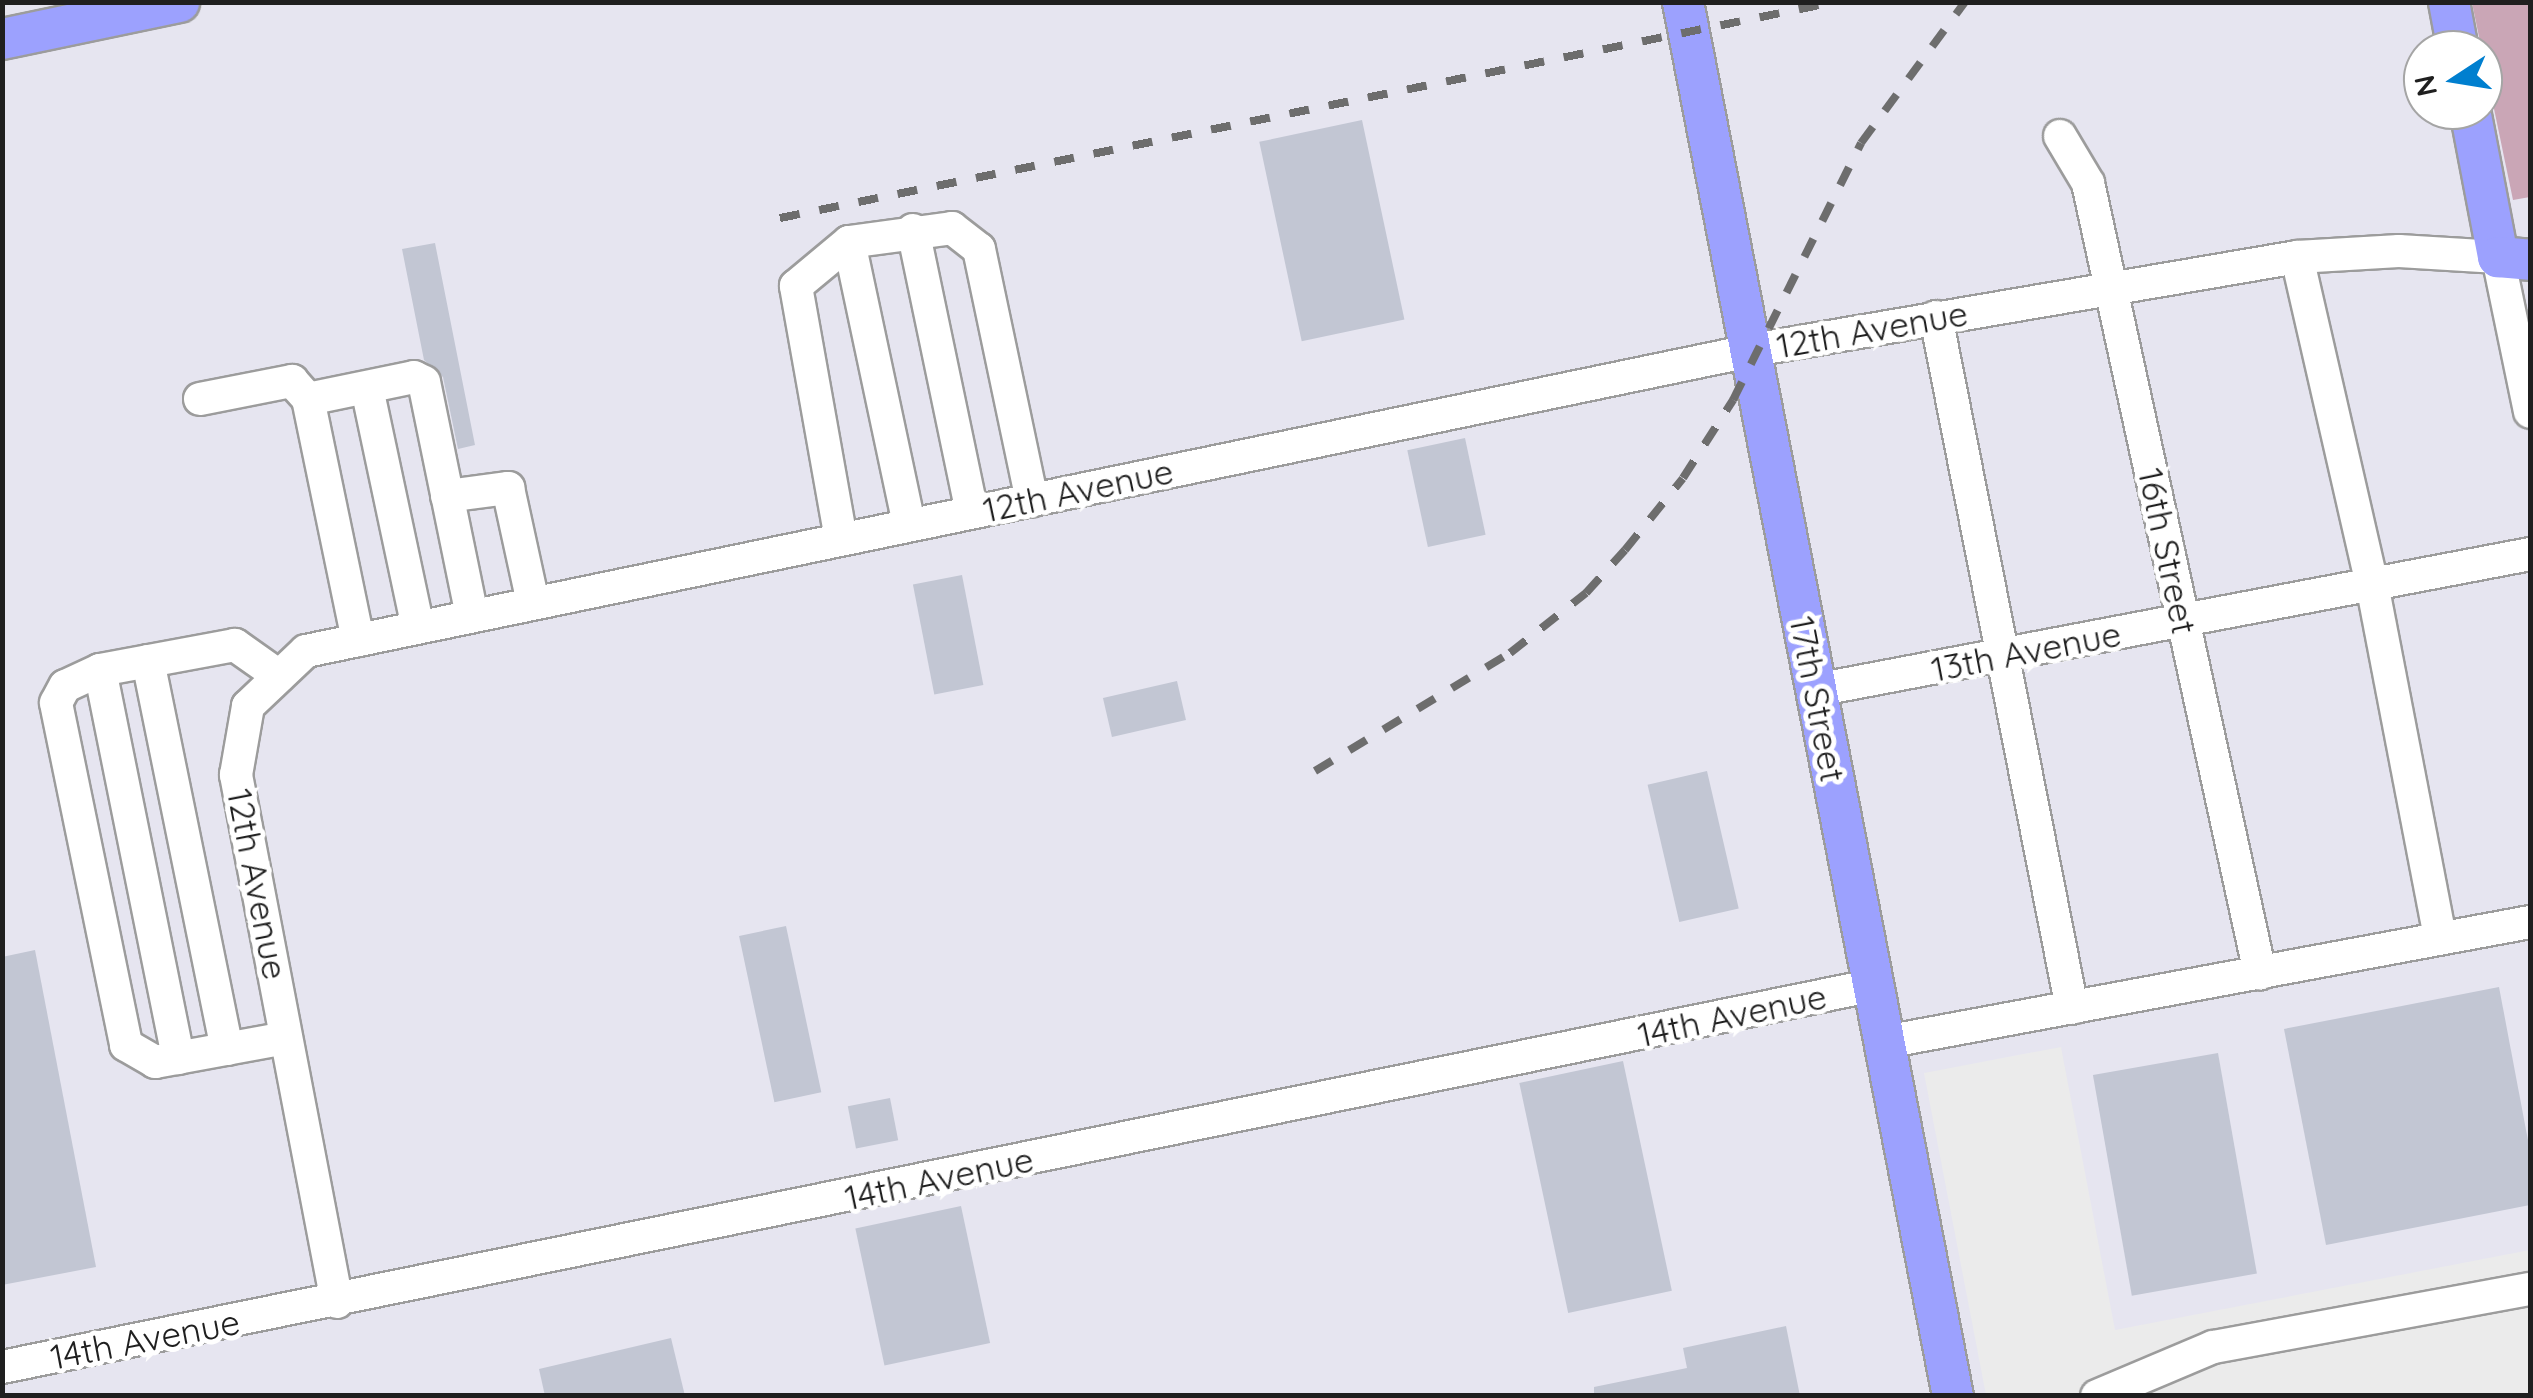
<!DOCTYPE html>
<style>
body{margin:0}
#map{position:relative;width:2533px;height:1398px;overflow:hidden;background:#e6e5f0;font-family:Quicksand,sans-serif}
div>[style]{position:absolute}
.cemetery>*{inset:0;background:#caa6b6}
.parking>*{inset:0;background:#ebebeb}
.building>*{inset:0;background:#c2c6d3;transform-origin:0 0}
.roads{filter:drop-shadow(2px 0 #9c9c9c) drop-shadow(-2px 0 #9c9c9c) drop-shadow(0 2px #9c9c9c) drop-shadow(0 -2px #9c9c9c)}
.minor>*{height:32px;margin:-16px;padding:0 16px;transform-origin:16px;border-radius:16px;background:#fff}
.major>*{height:40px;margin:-20px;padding:0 20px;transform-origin:20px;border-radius:20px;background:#9ca1fe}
.rail>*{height:8px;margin-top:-4px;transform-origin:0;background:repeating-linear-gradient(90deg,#6d6d6d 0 20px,transparent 0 40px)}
span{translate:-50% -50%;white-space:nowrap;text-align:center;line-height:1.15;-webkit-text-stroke:10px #fff;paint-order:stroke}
.street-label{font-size:35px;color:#1f1f1f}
.frame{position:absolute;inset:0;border:5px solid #1f1f1f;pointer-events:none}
.north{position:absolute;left:2403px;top:30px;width:100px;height:100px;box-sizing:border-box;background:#fff;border:2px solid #a5a5a5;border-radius:50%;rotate:258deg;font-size:28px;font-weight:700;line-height:40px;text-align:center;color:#1f1f1f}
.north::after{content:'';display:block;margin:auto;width:35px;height:45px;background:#007fcf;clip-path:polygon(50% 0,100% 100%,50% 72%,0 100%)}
</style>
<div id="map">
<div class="cemetery">
<div style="clip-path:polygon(2472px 3px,2530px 3px,2530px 197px,2513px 200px)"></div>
</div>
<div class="parking">
<div style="clip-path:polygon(2061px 1047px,2115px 1330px,2530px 1250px,2530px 1395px,1986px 1395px,1924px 1073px)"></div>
</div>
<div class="building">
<div style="left:1362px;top:120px;width:204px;height:105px;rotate:78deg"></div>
<div style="clip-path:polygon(435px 243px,475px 445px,458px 449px,443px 377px,424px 360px,402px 249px)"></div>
<div style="left:1465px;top:438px;width:99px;height:59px;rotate:78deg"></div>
<div style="left:962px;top:575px;width:112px;height:50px;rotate:79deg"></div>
<div style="left:1177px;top:681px;width:40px;height:76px;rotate:77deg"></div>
<div style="left:1707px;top:771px;width:141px;height:61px;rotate:77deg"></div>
<div style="left:786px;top:926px;width:170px;height:48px;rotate:78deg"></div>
<div style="clip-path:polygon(35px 950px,96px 1267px,2px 1285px,2px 957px)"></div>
<div style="clip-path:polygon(2499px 987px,2530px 1151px,2530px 1205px,2326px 1245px,2284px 1029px)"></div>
<div style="left:2218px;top:1053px;width:224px;height:127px;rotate:80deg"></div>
<div style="left:1623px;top:1061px;width:235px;height:106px;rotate:78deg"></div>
<div style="left:890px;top:1098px;width:43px;height:43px;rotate:79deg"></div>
<div style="left:961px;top:1206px;width:140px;height:108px;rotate:78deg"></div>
<div style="clip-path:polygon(1786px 1326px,1800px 1396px,1594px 1396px,1594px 1387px,1687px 1368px,1683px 1348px)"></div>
<div style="clip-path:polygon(671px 1338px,685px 1396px,545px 1396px,539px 1369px)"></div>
</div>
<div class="roads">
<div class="minor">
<div style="left:2060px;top:136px;width:55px;rotate:59.2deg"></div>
<div style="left:2088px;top:183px;width:809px;rotate:77.72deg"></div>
<div style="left:913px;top:230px;width:288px;rotate:78.2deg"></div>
<div style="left:849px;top:242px;width:289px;rotate:78deg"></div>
<div style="left:2297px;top:257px;width:335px;rotate:77.1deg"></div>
<div style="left:2372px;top:584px;width:360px;rotate:79.1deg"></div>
<div style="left:1936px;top:317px;width:704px;rotate:78.87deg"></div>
<div style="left:367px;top:388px;width:244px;rotate:78deg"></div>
<div style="left:200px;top:399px;width:94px;rotate:-11.1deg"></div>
<div style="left:292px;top:381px;width:24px;rotate:48deg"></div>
<div style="left:447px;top:496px;width:62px;rotate:-7.5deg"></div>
<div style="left:508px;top:488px;width:118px;rotate:77.7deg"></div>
<div style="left:841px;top:539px;width:257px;rotate:-100.1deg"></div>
<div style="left:796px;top:286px;width:69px;rotate:-39.7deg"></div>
<div style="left:849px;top:242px;width:104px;rotate:-7.7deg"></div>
<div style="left:952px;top:228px;width:34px;rotate:38deg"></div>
<div style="left:979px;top:249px;width:257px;rotate:78.1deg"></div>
<div style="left:358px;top:640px;width:246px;rotate:-101.7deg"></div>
<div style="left:308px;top:399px;width:108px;rotate:-11.7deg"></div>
<div style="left:414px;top:377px;width:11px;rotate:27deg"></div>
<div style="left:424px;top:382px;width:239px;rotate:78.4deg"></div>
<div style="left:148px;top:661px;width:396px;rotate:78.5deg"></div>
<div style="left:100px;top:670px;width:396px;rotate:78.6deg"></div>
<div style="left:279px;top:676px;width:54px;rotate:-144.8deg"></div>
<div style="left:235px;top:645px;width:137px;rotate:169.5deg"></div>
<div style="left:100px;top:670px;width:38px;rotate:155deg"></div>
<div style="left:65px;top:686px;width:19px;rotate:118deg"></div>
<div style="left:56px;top:703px;width:349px;rotate:78.4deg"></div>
<div style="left:126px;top:1045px;width:34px;rotate:30deg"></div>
<div style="left:155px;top:1062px;width:133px;rotate:-10.4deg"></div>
<div style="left:1816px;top:690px;width:727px;rotate:-10.78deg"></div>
<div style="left:1885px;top:1042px;width:656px;rotate:-10.54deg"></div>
<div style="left:337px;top:1302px;width:537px;rotate:-100.85deg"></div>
<div style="left:236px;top:775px;width:70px;rotate:-80.1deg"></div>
<div style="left:248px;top:706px;width:80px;rotate:-43.5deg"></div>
<div style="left:306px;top:651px;width:1484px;rotate:-11.74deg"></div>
<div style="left:1759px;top:349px;width:546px;rotate:-9.7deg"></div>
<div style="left:2297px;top:257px;width:102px;rotate:-3.4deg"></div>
<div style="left:2399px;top:251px;width:99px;rotate:3.5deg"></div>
<div style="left:2498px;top:257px;width:158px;rotate:78.3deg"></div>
<div style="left:2px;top:1367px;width:1911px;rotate:-11.53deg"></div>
<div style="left:2097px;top:1396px;width:126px;rotate:-22.9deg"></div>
<div style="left:2213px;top:1347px;width:322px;rotate:-10.4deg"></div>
</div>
<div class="major">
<div style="left:1683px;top:2px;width:1420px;rotate:79.04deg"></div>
<div style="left:2449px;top:2px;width:49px;rotate:79.4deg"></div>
<div style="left:2px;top:39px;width:181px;rotate:-11.8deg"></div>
<div style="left:2470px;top:110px;width:150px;rotate:79.2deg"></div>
<div style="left:2498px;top:257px;width:32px;rotate:5deg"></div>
</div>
</div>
<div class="rail">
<div style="left:780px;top:218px;width:1076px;rotate:-11.58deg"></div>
<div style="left:1315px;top:771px;width:228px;rotate:-31.2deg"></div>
<div style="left:1510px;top:653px;width:97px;rotate:-38.3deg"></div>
<div style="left:1586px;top:593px;width:58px;rotate:-47.8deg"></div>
<div style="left:1625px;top:550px;width:92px;rotate:-51.1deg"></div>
<div style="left:1683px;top:478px;width:93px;rotate:-57.3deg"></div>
<div style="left:1733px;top:400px;width:287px;rotate:-63.5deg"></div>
<div style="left:1861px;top:143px;width:175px;rotate:-53.6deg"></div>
</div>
<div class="street-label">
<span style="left:1872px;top:329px;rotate:-10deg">12th Avenue</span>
<span style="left:1078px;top:490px;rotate:-12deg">12th Avenue</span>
<span style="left:2168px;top:551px;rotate:78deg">16th Street</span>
<span style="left:2026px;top:651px;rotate:-11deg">13th Avenue</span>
<span style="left:1818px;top:699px;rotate:79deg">17th Street</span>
<span style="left:258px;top:884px;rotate:79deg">12th Avenue</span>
<span style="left:1732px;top:1015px;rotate:-12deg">14th Avenue</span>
<span style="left:939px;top:1178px;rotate:-12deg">14th Avenue</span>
<span style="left:145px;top:1339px;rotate:-11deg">14th Avenue</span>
</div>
<div class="frame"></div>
<div class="north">N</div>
</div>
